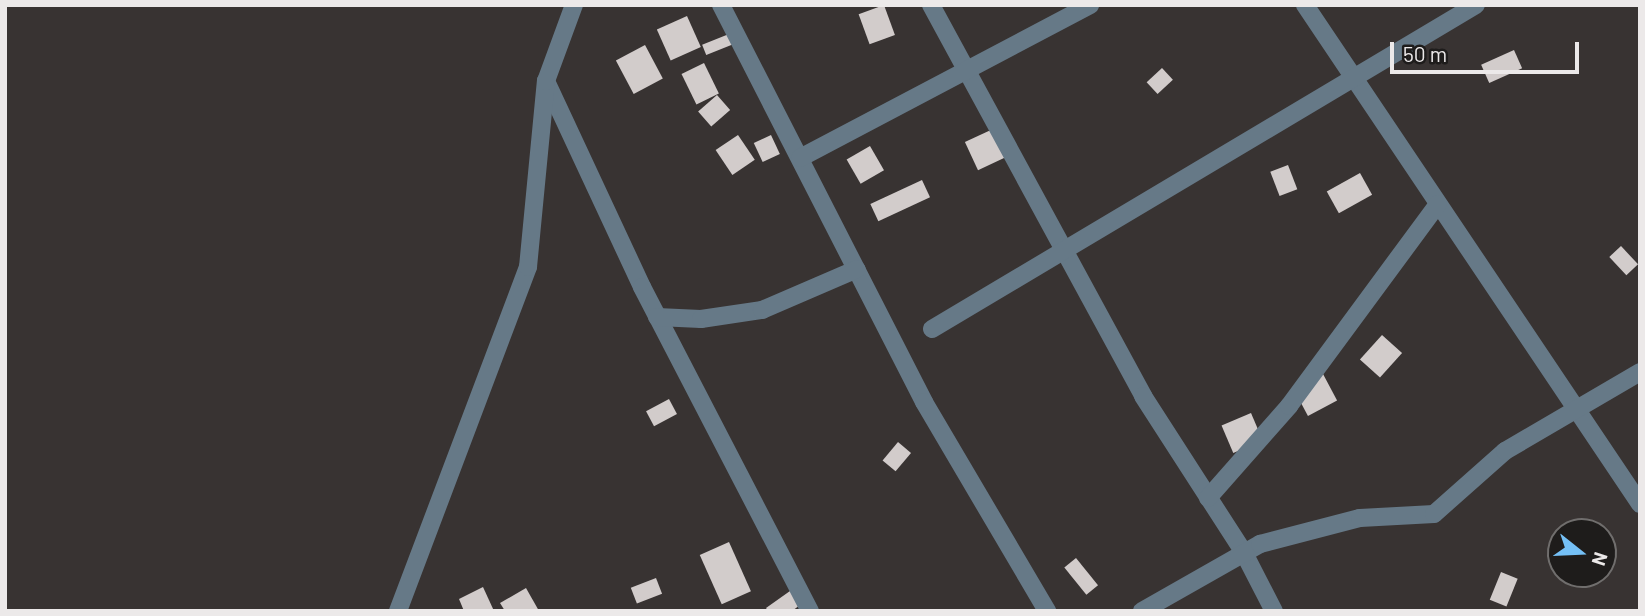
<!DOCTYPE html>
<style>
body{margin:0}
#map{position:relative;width:1645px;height:616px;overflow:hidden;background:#383332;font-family:Barlow,sans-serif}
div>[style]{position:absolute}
.building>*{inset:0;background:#d2cccb;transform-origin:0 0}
.minor>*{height:18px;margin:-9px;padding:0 9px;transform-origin:9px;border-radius:9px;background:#667987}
span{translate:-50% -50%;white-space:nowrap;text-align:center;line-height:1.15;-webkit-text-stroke:7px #1e1c1b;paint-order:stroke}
.frame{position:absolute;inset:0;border:7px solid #ece9e9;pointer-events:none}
.north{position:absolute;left:1547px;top:518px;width:70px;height:70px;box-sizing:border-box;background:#1e1c1b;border:2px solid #706e6d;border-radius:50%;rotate:108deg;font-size:19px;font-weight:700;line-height:28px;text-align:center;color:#ece9e9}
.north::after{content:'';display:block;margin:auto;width:24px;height:32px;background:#75c0f6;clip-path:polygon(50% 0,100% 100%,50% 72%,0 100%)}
.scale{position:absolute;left:1390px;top:42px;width:189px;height:32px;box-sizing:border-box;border:4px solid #ece9e9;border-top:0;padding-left:9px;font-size:21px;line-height:24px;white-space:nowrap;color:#ece9e9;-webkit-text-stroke:5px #1e1c1b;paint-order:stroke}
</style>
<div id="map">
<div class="building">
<div style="left:884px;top:5px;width:32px;height:27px;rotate:70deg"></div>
<div style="left:687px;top:16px;width:34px;height:33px;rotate:66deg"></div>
<div style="left:729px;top:34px;width:11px;height:29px;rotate:68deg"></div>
<div style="left:645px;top:45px;width:38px;height:33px;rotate:62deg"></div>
<div style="left:1514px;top:50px;width:20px;height:36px;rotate:66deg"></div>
<div style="left:704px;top:63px;width:34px;height:25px;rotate:64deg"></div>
<div style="left:1162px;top:68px;width:16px;height:21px;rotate:47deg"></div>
<div style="left:717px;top:95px;width:20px;height:25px;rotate:49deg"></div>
<div style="left:993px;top:129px;width:31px;height:31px;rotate:65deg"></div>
<div style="left:738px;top:135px;width:30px;height:27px;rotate:56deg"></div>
<div style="left:771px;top:135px;width:21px;height:19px;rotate:65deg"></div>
<div style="left:870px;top:146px;width:28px;height:27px;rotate:60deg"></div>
<div style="left:1288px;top:165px;width:26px;height:19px;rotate:69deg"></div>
<div style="left:1360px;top:173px;width:25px;height:38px;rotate:61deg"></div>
<div style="left:922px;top:180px;width:19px;height:57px;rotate:65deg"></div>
<div style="left:1621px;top:246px;width:25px;height:16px;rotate:47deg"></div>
<div style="left:1382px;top:335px;width:27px;height:33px;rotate:42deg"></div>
<div style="left:1323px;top:374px;width:30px;height:33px;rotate:62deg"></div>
<div style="left:669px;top:399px;width:17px;height:26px;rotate:62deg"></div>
<div style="left:1251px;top:413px;width:30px;height:32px;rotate:67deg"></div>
<div style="left:898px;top:442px;width:17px;height:24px;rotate:40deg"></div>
<div style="left:729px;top:542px;width:54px;height:32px;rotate:66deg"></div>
<div style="clip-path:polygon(1603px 543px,1616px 551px,1606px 568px,1603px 566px)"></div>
<div style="left:1076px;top:558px;width:35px;height:15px;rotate:51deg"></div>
<div style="left:1501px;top:572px;width:18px;height:30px;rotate:22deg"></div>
<div style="left:656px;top:578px;width:17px;height:27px;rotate:69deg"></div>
<div style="clip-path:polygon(483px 587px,494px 611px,464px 611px,459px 599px)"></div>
<div style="clip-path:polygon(526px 588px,539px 611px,505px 611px,500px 603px)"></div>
<div style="clip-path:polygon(790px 591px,800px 605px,792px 611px,768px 611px,766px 608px)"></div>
</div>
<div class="minor">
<div style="left:721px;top:5px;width:446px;rotate:62.9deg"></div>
<div style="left:924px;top:402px;width:243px;rotate:59.5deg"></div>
<div style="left:931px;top:5px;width:445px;rotate:61.5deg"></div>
<div style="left:1143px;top:396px;width:187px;rotate:57.2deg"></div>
<div style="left:1244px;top:553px;width:65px;rotate:62.7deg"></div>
<div style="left:1305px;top:5px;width:601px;rotate:56.12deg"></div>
<div style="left:546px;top:81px;width:227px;rotate:65deg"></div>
<div style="left:642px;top:287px;width:365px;rotate:62.6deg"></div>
<div style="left:800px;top:158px;width:328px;rotate:-27.8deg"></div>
<div style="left:657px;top:317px;width:44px;rotate:2.6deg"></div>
<div style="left:701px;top:319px;width:62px;rotate:-8.4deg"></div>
<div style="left:762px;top:310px;width:103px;rotate:-23.3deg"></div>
<div style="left:932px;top:329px;width:633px;rotate:-30.78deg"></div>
<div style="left:1208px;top:498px;width:123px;rotate:-48.6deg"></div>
<div style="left:1289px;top:406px;width:251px;rotate:-53.6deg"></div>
<div style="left:398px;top:611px;width:368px;rotate:-69.3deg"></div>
<div style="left:528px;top:267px;width:187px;rotate:-84.5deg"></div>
<div style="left:546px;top:81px;width:81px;rotate:-69.8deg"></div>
<div style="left:1142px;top:611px;width:136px;rotate:-29.6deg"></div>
<div style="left:1260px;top:544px;width:103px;rotate:-14.6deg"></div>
<div style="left:1360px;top:518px;width:74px;rotate:-3.1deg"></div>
<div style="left:1434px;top:514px;width:95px;rotate:-41.6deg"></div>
<div style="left:1505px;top:451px;width:156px;rotate:-30.3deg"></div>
</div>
<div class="frame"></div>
<div class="north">N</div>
<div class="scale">50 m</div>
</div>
